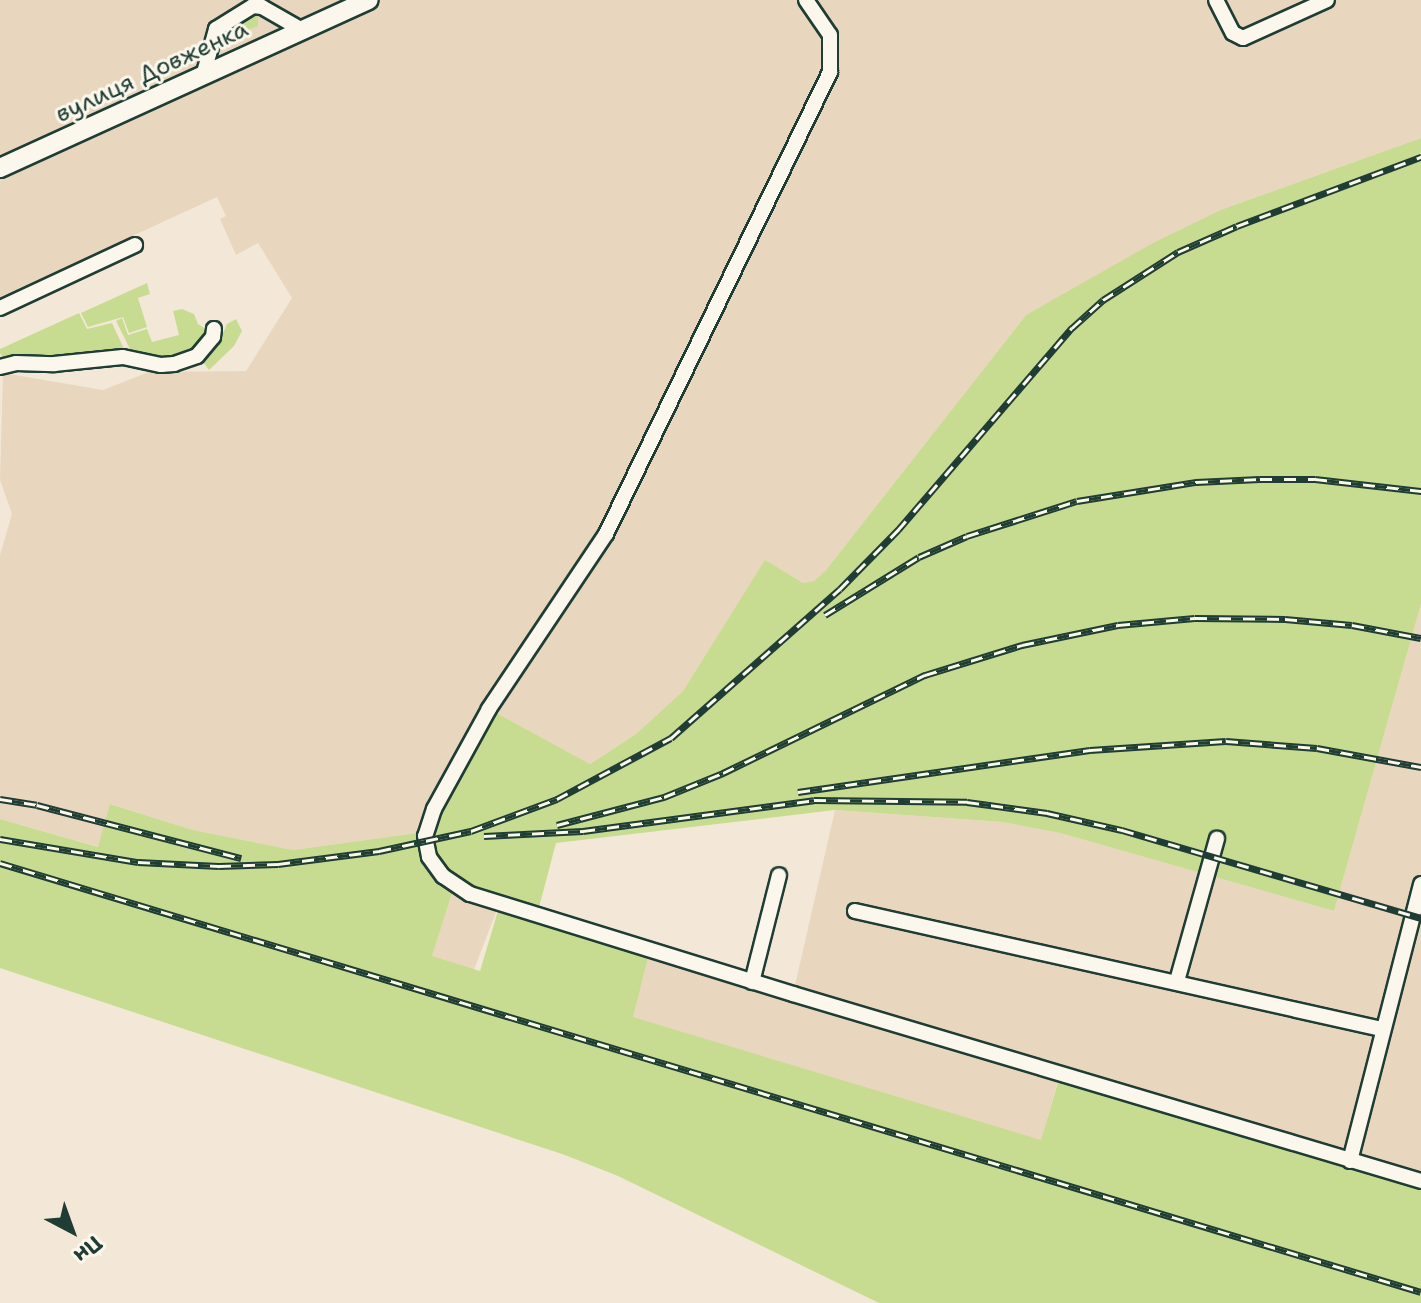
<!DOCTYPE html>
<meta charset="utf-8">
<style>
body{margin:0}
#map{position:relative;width:1421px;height:1303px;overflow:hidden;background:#f3e8d7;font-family:"Shantell Sans",sans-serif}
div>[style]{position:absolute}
.built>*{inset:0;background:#e9d6be;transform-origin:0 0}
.green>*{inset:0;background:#c8dc91}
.roads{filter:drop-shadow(2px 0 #1f3d34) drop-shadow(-2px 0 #1f3d34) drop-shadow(0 2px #1f3d34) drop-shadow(0 -2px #1f3d34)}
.minor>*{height:14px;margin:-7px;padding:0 7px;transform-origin:7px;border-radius:7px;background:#fbf7ec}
.major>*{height:18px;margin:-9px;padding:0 9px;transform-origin:9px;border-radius:9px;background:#fbf7ec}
.rail>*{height:7px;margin-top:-3.5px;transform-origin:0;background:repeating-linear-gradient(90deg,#fbf7ec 0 12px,#1f3d34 0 24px);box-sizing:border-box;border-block:2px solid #1f3d34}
span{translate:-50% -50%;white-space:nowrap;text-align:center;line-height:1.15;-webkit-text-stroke:6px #fbf7ec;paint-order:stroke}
.street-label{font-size:24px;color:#1f3d34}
.north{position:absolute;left:32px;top:1191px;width:80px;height:80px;-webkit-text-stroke:6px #fbf7ec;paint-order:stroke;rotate:139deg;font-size:22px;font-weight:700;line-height:32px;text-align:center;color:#1f3d34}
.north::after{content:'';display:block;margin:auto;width:28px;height:36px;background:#1f3d34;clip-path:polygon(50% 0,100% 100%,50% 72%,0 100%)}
</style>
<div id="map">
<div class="built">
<div style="clip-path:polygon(0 0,1421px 0,1421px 138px,1223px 209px,1026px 315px,826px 570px,814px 581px,803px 583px,765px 561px,683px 691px,636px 734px,590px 764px,489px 709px,426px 832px,293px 850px,193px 830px,111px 804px,99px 847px,0 819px,0 555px,12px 514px,0 480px,3px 373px,103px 390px,149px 372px,246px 371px,292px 298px,258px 243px,236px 255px,220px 219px,226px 216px,217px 197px,0 297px)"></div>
<div style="clip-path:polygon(1421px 604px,1421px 1181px,1060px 1073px,1041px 1141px,632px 1017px,650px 950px,793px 994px,835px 810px,1002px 822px,1060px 833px,1334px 911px)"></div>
<div style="left:454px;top:885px;width:49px;height:75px;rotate:21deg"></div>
</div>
<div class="green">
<div style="clip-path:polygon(253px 12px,258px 16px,258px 26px,230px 36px,226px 26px)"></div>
<div style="clip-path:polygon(evenodd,1421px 138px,1421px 604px,1334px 911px,1060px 833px,1002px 822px,835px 810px,556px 843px,537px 915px,650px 950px,633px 1017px,1041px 1140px,1061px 1072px,1421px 1181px,1421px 1303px,879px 1303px,618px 1176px,565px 1155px,0 968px,0 819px,98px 847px,110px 804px,193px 830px,293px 850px,425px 832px,489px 709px,590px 764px,636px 734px,683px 691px,765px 560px,803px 583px,814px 581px,826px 570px,1026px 315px,1153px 243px,1223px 209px,1421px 138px,454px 886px,500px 904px,480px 971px,432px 956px,454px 886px)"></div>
<div style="clip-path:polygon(147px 283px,150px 294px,138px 298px,147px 327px,129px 333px,123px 317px,88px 327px,81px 313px)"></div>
<div style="clip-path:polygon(182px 309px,194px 314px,198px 324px,209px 331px,195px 352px,173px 361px,132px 353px,116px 321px,122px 318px,128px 335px,147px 329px,152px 342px,179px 335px,173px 311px)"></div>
<div style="clip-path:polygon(79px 313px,87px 329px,112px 323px,125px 351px,33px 359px,10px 355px,2px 357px,0 353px,0 349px)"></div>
<div style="clip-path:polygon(236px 319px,242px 331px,234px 346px,209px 370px,201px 359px,219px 342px,227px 324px)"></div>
</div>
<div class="roads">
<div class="minor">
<div style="left:806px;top:0;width:42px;rotate:55.6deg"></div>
<div style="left:830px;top:35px;width:37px;rotate:90deg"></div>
<div style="left:830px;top:72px;width:513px;rotate:115.87deg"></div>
<div style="left:606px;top:534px;width:211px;rotate:123.8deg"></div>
<div style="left:489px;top:709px;width:114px;rotate:118.8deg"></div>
<div style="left:434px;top:809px;width:28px;rotate:108deg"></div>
<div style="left:425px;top:836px;width:21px;rotate:79deg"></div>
<div style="left:429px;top:857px;width:24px;rotate:54deg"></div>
<div style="left:443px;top:876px;width:32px;rotate:34deg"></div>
<div style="left:470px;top:894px;width:338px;rotate:17.2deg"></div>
<div style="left:793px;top:994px;width:655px;rotate:16.58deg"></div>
<div style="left:1216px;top:0;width:37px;rotate:63deg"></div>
<div style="left:1233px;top:33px;width:11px;rotate:27deg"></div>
<div style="left:1243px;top:38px;width:92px;rotate:-24.3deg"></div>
<div style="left:203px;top:76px;width:49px;rotate:-74.5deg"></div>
<div style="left:216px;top:29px;width:44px;rotate:-31.9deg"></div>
<div style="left:253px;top:6px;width:9px;rotate:6deg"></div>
<div style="left:262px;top:7px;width:46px;rotate:29.9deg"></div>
<div style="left:0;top:308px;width:149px;rotate:-25deg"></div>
<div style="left:0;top:367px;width:16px;rotate:-14deg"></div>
<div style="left:16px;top:363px;width:38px;rotate:2deg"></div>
<div style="left:54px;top:364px;width:69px;rotate:-5.8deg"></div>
<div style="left:123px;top:357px;width:39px;rotate:12deg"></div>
<div style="left:161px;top:365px;width:13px;rotate:-4deg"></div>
<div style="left:174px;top:364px;width:24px;rotate:-19deg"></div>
<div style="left:197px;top:356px;width:25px;rotate:-50deg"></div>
<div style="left:213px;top:337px;width:8px;rotate:-83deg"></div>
<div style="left:855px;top:911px;width:539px;rotate:12.64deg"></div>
<div style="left:1177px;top:981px;width:148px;rotate:-74.3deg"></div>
<div style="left:752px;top:982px;width:110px;rotate:-75.8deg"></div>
<div style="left:1350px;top:1161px;width:286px;rotate:-75.6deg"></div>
</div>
<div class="major">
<div style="left:0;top:168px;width:405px;rotate:-24.5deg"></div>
</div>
</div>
<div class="rail">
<div style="left:825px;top:615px;width:110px;rotate:-31.7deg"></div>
<div style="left:919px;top:557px;width:52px;rotate:-23.6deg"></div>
<div style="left:967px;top:536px;width:115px;rotate:-17.7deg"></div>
<div style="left:1077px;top:501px;width:121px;rotate:-9.1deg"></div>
<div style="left:1196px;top:482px;width:64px;rotate:-2.7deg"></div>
<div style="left:1260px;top:479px;width:55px"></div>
<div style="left:1315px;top:479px;width:107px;rotate:6.5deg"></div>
<div style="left:798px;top:792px;width:295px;rotate:-8.2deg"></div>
<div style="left:1090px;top:750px;width:136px;rotate:-3.8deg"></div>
<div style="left:1226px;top:741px;width:91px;rotate:4.4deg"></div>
<div style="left:1317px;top:748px;width:106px;rotate:10.4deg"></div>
<div style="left:0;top:799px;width:37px;rotate:9deg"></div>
<div style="left:37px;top:805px;width:211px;rotate:14.6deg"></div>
<div style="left:557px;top:825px;width:111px;rotate:-14.7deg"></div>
<div style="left:664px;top:797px;width:64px;rotate:-22.1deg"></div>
<div style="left:723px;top:773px;width:225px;rotate:-25.9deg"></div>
<div style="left:925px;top:675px;width:102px;rotate:-17.2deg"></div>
<div style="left:1022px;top:645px;width:98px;rotate:-11.8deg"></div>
<div style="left:1118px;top:625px;width:77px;rotate:-5.2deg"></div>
<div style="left:1195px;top:618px;width:90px;rotate:0.6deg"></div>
<div style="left:1285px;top:619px;width:67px;rotate:5.1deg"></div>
<div style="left:1352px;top:625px;width:70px;rotate:10.7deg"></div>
<div style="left:484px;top:836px;width:99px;rotate:-2.9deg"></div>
<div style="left:583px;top:831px;width:233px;rotate:-7.6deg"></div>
<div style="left:814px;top:800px;width:153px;rotate:0.7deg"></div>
<div style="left:967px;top:802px;width:81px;rotate:7.8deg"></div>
<div style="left:1047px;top:813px;width:77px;rotate:12.8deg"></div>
<div style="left:1122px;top:830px;width:312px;rotate:16.4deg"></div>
<div style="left:0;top:839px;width:140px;rotate:9.5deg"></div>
<div style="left:138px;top:862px;width:81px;rotate:2.8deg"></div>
<div style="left:219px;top:866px;width:59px;rotate:-1.9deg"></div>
<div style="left:278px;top:864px;width:102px;rotate:-7.3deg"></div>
<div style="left:379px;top:851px;width:94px;rotate:-12.3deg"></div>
<div style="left:471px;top:831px;width:92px;rotate:-20.4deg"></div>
<div style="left:557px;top:799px;width:129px;rotate:-28.2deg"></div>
<div style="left:671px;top:738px;width:225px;rotate:-41.4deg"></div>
<div style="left:840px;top:589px;width:83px;rotate:-45.5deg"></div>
<div style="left:898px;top:530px;width:267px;rotate:-49.3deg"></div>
<div style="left:1072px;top:328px;width:42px;rotate:-42.1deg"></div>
<div style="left:1103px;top:300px;width:89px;rotate:-32.6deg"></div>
<div style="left:1178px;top:252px;width:64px;rotate:-23.8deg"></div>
<div style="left:1237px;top:226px;width:197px;rotate:-20.6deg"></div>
<div style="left:0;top:863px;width:1484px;rotate:16.8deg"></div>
</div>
<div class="street-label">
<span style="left:152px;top:72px;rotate:-25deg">вулиця Довженка</span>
</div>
<div class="north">Пн</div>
</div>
